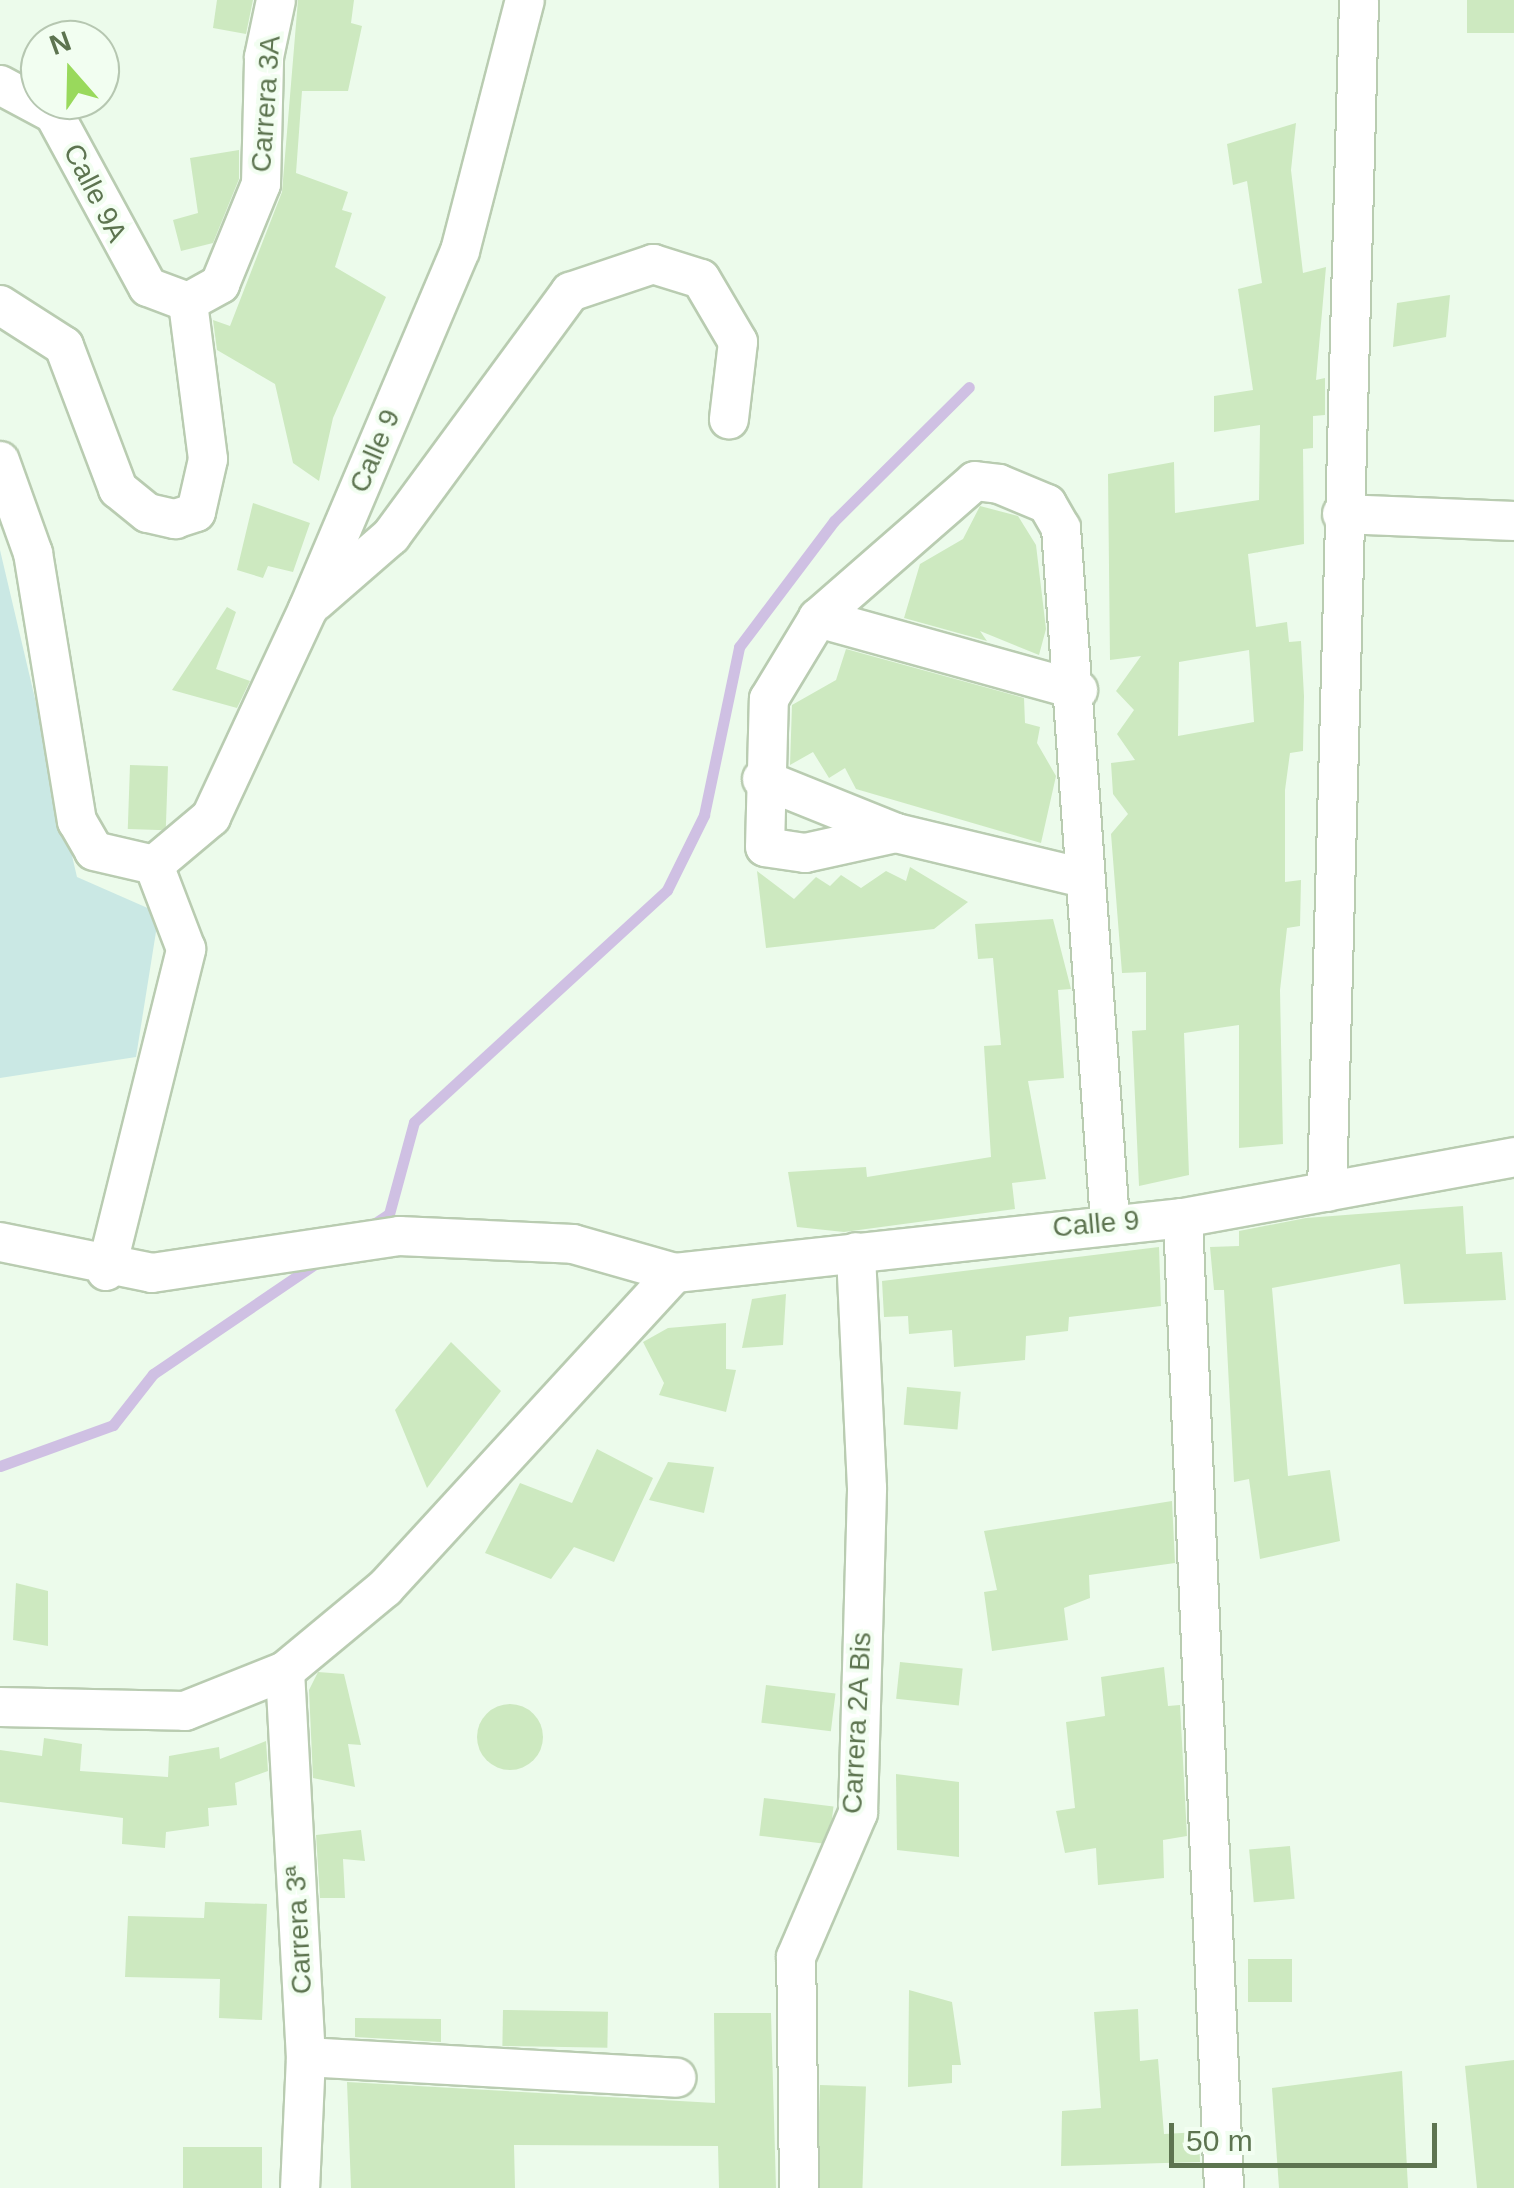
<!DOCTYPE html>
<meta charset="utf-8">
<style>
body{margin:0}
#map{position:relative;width:1514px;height:2188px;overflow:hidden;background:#ecfbeb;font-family:Arial,sans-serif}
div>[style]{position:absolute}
.green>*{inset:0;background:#cae8e4}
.stream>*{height:11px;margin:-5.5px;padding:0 5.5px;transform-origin:5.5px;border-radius:5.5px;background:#cfc0e3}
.building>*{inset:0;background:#cde9c0;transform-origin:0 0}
.round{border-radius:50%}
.roads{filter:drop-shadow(2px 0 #b9ccb1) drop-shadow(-2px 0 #b9ccb1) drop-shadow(0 2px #b9ccb1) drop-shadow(0 -2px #b9ccb1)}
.minor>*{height:38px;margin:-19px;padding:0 19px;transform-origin:19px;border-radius:19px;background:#fff}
span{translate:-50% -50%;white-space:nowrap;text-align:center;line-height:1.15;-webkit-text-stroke:8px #f2fef1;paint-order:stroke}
.street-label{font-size:28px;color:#5d7450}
.north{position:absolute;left:20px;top:20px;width:100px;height:100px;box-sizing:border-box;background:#f2fef1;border:2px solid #b6c7b1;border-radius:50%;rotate:340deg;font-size:28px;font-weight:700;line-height:40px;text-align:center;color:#5d7450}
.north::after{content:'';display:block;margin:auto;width:35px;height:45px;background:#99d95c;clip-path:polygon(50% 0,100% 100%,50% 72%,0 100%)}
.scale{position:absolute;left:1169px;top:2123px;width:268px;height:45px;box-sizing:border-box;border:5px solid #5d7450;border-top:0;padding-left:12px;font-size:30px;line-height:35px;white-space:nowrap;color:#5d7450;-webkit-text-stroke:8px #f2fef1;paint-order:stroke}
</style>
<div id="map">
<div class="green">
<div style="clip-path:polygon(0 550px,77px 877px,159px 913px,136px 1057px,0 1078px)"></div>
</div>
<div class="stream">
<div style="left:369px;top:1227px;width:24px;rotate:-33deg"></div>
<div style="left:389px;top:1214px;width:95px;rotate:-74.8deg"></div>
<div style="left:414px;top:1122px;width:343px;rotate:-42.5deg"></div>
<div style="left:667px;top:890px;width:84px;rotate:-63.7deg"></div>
<div style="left:704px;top:815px;width:172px;rotate:-78.2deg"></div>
<div style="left:739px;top:647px;width:158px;rotate:-53deg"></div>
<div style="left:834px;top:521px;width:190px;rotate:-44.8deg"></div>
<div style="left:0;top:1466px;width:120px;rotate:-19.9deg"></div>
<div style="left:113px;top:1425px;width:65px;rotate:-51.9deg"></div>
<div style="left:153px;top:1374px;width:203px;rotate:-34.2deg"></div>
</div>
<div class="building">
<div style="clip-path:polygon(217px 0,253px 0,246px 34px,213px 28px)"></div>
<div style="clip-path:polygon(298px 0,354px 0,351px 23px,362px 26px,348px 91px,302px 91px,296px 173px,348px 192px,342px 210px,352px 213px,335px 267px,386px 297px,333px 418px,319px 481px,293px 463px,275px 384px,217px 350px,213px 320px,230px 326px,282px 192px)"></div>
<div style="left:1467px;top:0;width:47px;height:33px"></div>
<div style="clip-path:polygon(evenodd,1296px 123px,1291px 170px,1303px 273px,1326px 267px,1316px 380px,1325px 378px,1325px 415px,1313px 416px,1313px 448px,1303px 449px,1304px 544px,1248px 554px,1256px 627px,1287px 622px,1289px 642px,1301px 641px,1304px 696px,1303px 751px,1290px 753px,1285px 790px,1285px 882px,1301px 880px,1300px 926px,1287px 928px,1280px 990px,1283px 1144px,1239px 1148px,1239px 1025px,1184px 1033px,1189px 1175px,1139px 1186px,1132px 1031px,1146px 1030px,1146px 972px,1122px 973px,1111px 834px,1128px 814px,1113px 794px,1111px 763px,1135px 760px,1117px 734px,1134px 710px,1116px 691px,1141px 656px,1110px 660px,1108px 474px,1174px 462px,1175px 513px,1259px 500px,1260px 425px,1214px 432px,1214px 396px,1253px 390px,1238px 289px,1262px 283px,1247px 181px,1233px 185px,1227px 144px,1296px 123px,1249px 650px,1254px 722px,1178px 736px,1179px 662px,1249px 650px)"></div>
<div style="clip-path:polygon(239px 150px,239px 179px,213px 243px,181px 251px,173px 220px,198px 213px,190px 158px)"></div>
<div style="clip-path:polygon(1450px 295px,1446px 337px,1393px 347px,1397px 303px)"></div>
<div style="clip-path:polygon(253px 503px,310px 523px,293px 572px,268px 566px,263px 578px,237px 570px)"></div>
<div style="clip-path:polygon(980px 506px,1018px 516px,1036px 545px,1046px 629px,1039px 655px,980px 631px,987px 641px,904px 618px,920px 564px,963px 539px)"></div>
<div style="clip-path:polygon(227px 607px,236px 612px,216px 669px,250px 681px,237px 708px,172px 690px)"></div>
<div style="clip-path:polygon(846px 649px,1024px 698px,1025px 723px,1040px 727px,1037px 743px,1056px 776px,1041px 843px,856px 789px,845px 768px,829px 778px,813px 752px,790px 765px,792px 705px,836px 680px)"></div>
<div style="left:130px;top:765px;width:38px;height:64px;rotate:2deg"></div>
<div style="clip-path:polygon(910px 867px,968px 902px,934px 929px,766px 948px,757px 871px,794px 899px,816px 877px,830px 886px,841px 875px,861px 888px,886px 871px,906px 881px)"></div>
<div style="clip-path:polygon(1053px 919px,1071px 989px,1058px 990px,1064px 1078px,1028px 1081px,1046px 1179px,1012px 1183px,1015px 1209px,844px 1232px,797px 1227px,788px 1172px,866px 1167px,867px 1177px,991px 1157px,984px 1046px,1001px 1045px,993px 958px,978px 959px,975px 924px)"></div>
<div style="clip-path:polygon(1463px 1206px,1466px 1254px,1502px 1252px,1506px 1300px,1404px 1304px,1400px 1264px,1272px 1288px,1288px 1476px,1330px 1470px,1340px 1541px,1260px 1559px,1249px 1479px,1234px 1482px,1224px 1290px,1214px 1290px,1210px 1247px,1239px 1246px,1239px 1231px,1306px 1218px)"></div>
<div style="clip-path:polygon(1159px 1247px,1161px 1306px,1069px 1317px,1068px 1331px,1026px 1336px,1025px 1360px,954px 1367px,952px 1330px,909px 1334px,908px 1316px,884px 1317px,882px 1281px)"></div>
<div style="clip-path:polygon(786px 1294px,783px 1345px,742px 1348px,752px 1299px)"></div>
<div style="clip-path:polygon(726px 1323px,726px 1369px,736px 1370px,726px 1412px,659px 1395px,664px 1383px,643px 1342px,668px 1328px)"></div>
<div style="clip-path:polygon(451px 1342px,501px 1391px,427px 1488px,395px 1410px)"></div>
<div style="left:907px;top:1387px;width:54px;height:38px;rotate:5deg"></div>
<div style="clip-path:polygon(597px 1449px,653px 1478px,614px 1562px,574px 1547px,551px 1579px,485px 1553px,520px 1483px,572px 1503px)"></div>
<div style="clip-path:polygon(668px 1462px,714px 1467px,704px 1513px,649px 1500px)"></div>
<div style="clip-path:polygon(1172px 1501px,1175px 1563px,1089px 1575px,1090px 1598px,1064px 1608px,1068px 1640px,992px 1651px,984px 1592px,997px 1590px,984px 1531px)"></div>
<div style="clip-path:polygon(16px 1583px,48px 1591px,48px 1646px,13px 1640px)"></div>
<div style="left:900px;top:1662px;width:63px;height:37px;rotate:6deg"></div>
<div style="clip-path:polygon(1164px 1667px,1168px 1706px,1180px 1705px,1187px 1836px,1163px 1840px,1164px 1878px,1098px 1885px,1096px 1848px,1065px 1853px,1056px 1811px,1075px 1808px,1066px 1722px,1105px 1716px,1101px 1677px)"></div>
<div style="clip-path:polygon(318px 1672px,344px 1674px,361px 1745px,348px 1744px,355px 1787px,313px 1778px,309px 1690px)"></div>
<div style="left:766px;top:1685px;width:70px;height:38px;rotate:7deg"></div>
<div class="round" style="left:477px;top:1704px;width:66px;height:66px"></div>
<div style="clip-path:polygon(44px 1738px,82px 1744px,80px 1771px,168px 1777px,169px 1756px,219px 1747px,220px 1759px,266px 1741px,268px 1771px,235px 1783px,237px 1805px,208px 1808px,209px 1826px,166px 1832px,165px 1848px,122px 1844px,123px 1818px,0 1802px,0 1750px,42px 1756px)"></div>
<div style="clip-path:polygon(896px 1774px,959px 1782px,959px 1857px,897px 1850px)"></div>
<div style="left:764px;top:1798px;width:70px;height:38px;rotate:7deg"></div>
<div style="clip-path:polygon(361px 1830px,365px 1861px,343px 1859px,345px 1898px,320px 1898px,316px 1835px)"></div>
<div style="left:1290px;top:1846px;width:53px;height:41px;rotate:85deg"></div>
<div style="clip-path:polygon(205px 1902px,267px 1904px,262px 2020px,219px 2018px,220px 1979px,125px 1977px,128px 1916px,204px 1918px)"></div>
<div style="left:1248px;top:1959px;width:44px;height:43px"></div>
<div style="clip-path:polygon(909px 1990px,952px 2002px,961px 2065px,952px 2065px,952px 2083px,908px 2087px)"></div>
<div style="clip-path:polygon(1138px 2009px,1140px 2061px,1158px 2059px,1164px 2134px,1199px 2132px,1200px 2162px,1061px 2166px,1062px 2111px,1101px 2108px,1094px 2012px)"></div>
<div style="left:503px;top:2010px;width:105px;height:36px;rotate:1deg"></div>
<div style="clip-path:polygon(714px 2013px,771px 2013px,776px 2188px,719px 2188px,718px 2146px,514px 2145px,515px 2188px,351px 2188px,347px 2082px,715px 2103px)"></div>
<div style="clip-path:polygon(355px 2018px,441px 2019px,441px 2042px,355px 2037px)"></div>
<div style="clip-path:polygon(1514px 2060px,1514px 2188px,1477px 2188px,1465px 2066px)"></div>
<div style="clip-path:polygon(1402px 2071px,1408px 2188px,1279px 2188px,1272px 2088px)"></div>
<div style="left:820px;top:2085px;width:46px;height:103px;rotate:2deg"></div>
<div style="left:262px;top:2147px;width:41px;height:79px;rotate:90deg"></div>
</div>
<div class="roads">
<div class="minor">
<div style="left:0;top:85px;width:61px;rotate:28.2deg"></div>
<div style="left:54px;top:114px;width:197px;rotate:61.5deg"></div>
<div style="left:148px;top:287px;width:43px;rotate:20.6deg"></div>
<div style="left:188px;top:302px;width:37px;rotate:-29deg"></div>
<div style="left:220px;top:284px;width:108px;rotate:-67.7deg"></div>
<div style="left:261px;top:184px;width:127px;rotate:-88.6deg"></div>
<div style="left:264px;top:57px;width:58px;rotate:-78.1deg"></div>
<div style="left:0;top:305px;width:76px;rotate:32.6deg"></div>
<div style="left:64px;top:346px;width:153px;rotate:69.3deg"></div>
<div style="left:118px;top:489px;width:38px;rotate:39deg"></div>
<div style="left:148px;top:513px;width:28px;rotate:13deg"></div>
<div style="left:175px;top:519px;width:22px;rotate:-18deg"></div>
<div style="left:196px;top:512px;width:54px;rotate:-77.2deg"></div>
<div style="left:208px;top:459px;width:158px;rotate:-97.3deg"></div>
<div style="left:0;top:461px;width:98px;rotate:70.3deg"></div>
<div style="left:33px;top:553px;width:272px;rotate:80.7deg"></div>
<div style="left:77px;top:821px;width:34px;rotate:60deg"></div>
<div style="left:94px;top:851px;width:62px;rotate:13.1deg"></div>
<div style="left:1342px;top:514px;width:172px;rotate:2.3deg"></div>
<div style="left:315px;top:602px;width:101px;rotate:-41deg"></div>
<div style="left:391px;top:536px;width:303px;rotate:-53.7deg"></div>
<div style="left:570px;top:292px;width:88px;rotate:-18.6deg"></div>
<div style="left:653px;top:264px;width:50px;rotate:17.4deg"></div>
<div style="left:701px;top:279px;width:73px;rotate:59.6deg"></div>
<div style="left:738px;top:342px;width:78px;rotate:96.7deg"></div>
<div style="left:818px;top:618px;width:270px;rotate:15.5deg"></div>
<div style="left:762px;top:779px;width:144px;rotate:21.9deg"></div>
<div style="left:896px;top:833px;width:192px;rotate:13.5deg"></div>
<div style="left:896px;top:833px;width:93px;rotate:167.6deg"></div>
<div style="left:805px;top:853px;width:40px;rotate:-171.5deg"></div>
<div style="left:765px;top:847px;width:148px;rotate:-88.5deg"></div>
<div style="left:769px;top:699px;width:95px;rotate:-58.8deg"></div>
<div style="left:818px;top:618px;width:208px;rotate:-41.1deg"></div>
<div style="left:975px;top:481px;width:24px;rotate:7deg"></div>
<div style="left:999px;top:484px;width:52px;rotate:22.6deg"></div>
<div style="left:1047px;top:504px;width:28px;rotate:60deg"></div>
<div style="left:1061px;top:528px;width:695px;rotate:85.96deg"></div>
<div style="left:154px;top:865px;width:75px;rotate:-40.1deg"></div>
<div style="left:211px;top:817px;width:230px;rotate:-65deg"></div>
<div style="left:308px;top:609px;width:389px;rotate:-67deg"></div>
<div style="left:460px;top:251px;width:259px;rotate:-75.5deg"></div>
<div style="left:1327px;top:1192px;width:1192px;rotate:-88.46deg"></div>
<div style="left:1183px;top:1218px;width:971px;rotate:87.58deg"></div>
<div style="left:0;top:1242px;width:155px;rotate:11.5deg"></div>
<div style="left:152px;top:1273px;width:250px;rotate:-8.5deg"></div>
<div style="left:399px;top:1236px;width:174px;rotate:2.6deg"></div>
<div style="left:573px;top:1244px;width:106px;rotate:15.9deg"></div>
<div style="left:675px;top:1273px;width:511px;rotate:-6.18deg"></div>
<div style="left:1183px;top:1218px;width:337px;rotate:-10.4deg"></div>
<div style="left:106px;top:1271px;width:332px;rotate:-76deg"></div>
<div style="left:186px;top:949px;width:90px;rotate:-110.9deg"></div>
<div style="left:285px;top:1671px;width:387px;rotate:86.9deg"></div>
<div style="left:306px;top:2057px;width:131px;rotate:92.6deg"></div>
<div style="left:0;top:1707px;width:185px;rotate:1.2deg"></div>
<div style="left:185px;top:1711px;width:108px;rotate:-21.8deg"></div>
<div style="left:285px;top:1671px;width:130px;rotate:-39.7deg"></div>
<div style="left:385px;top:1588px;width:428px;rotate:-47.4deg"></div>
<div style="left:306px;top:2057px;width:371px;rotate:3.2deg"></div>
<div style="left:799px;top:2188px;width:231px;rotate:-90.7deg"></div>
<div style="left:796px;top:1957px;width:157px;rotate:-66.7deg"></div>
<div style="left:858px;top:1813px;width:325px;rotate:-88.4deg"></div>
<div style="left:867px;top:1488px;width:236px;rotate:-92.7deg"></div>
</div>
</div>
<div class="street-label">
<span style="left:266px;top:104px;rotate:-86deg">Carrera 3A</span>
<span style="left:95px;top:193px;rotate:63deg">Calle 9A</span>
<span style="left:375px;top:451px;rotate:-67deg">Calle 9</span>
<span style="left:1096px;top:1224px;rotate:-5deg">Calle 9</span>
<span style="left:857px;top:1723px;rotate:-87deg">Carrera 2A Bis</span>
<span style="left:299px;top:1930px;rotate:-93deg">Carrera 3ª</span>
</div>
<div class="north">N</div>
<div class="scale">50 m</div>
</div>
